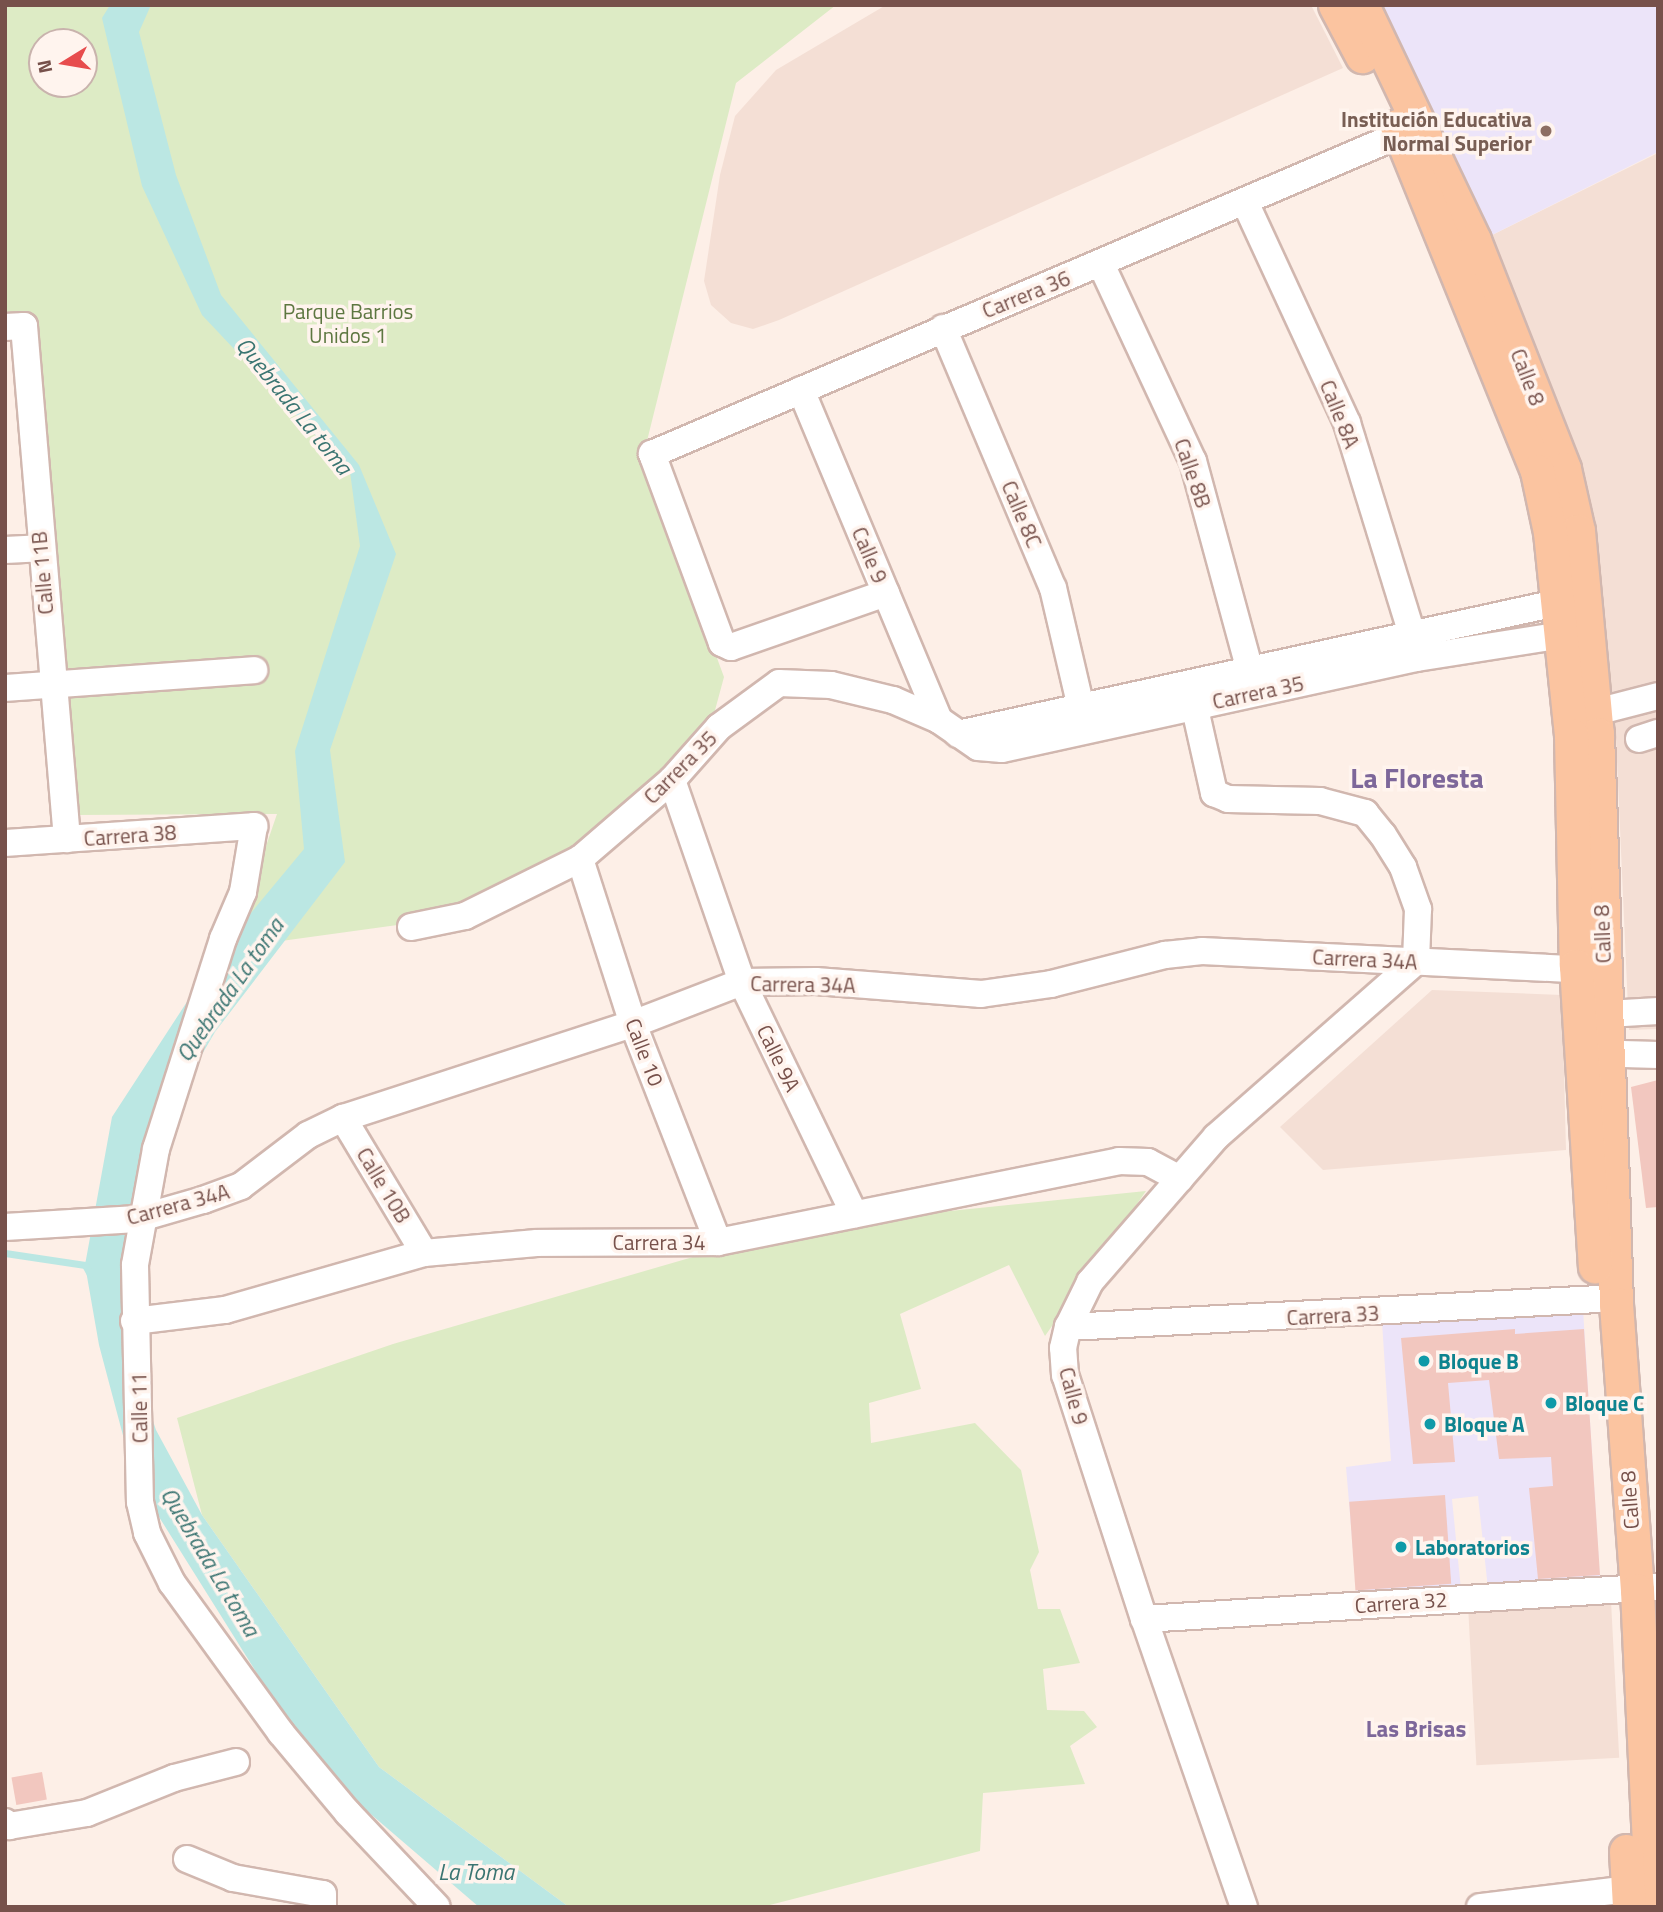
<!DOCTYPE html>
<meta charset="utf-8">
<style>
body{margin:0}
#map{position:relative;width:1663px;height:1912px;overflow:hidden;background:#fdefe7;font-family:"Titillium Web",sans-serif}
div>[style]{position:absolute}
.residential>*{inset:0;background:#f4dfd5;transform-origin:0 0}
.education>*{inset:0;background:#ece4f9}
.green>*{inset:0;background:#ddebc5}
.water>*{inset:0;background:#bbe7e3}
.stream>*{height:7px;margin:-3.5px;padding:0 3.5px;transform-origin:3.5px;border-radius:3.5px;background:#bbe7e3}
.building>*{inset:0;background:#f2c7bf;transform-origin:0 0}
.roads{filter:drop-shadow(2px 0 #d1b7af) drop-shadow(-2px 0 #d1b7af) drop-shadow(0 2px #d1b7af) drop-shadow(0 -2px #d1b7af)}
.minor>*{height:26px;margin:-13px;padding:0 13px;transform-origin:13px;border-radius:13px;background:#fff}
.major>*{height:33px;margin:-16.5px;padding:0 16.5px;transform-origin:16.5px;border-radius:16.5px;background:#fbc4a0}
.dots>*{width:19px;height:19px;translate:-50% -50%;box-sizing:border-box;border:4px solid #fff4ee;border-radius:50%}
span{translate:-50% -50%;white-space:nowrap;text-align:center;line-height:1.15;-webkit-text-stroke:7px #fff4ee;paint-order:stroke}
.education-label{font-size:21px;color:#785e54;font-weight:700}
.right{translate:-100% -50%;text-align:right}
.street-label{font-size:21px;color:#77514b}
.park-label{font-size:21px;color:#5d7740}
.culture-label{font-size:21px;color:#0d838f;font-weight:700}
.left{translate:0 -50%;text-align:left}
.water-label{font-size:23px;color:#3b7572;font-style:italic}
.neighbourhood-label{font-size:23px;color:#7d679a;font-weight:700}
.district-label{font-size:28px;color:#7d679a;font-weight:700}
.frame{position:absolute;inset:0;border:7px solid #77514b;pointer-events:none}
.north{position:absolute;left:28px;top:28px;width:70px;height:70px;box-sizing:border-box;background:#fff4ee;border:2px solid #c9b3ad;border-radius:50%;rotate:259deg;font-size:19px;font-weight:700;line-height:28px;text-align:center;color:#77514b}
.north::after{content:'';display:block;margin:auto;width:24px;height:32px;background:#e74c4d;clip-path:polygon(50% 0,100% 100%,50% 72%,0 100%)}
</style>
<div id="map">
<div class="residential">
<div style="clip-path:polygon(886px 5px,1311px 5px,1343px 68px,779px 320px,753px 329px,731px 323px,711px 305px,704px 281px,720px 175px,735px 116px,776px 70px)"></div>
<div style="clip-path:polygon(1656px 154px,1658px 1029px,1629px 1030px,1616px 739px,1582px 470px,1478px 242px)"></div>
<div style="clip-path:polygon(1432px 990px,1562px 995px,1566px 1150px,1323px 1170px,1280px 1127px)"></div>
<div style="left:1611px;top:1601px;width:157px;height:143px;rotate:87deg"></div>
</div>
<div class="education">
<div style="clip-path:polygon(1374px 5px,1658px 5px,1658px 152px,1478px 242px)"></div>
<div style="clip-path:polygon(1583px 1309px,1600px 1581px,1488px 1589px,1478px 1496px,1452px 1499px,1461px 1590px,1357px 1596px,1346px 1467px,1391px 1461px,1382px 1322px)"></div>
</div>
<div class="green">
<div style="clip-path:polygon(evenodd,5px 5px,836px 5px,736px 83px,643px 457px,724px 677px,711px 725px,676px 761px,577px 845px,441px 919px,231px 948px,277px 814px,74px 815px,29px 312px,5px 314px,5px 5px,42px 42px,84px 42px,84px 84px,42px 84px,42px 42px)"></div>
<div style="clip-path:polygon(1146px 1191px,1045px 1336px,1009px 1265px,900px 1314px,921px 1389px,869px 1403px,871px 1443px,975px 1423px,1021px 1470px,1039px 1552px,1030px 1570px,1038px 1609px,1060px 1609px,1080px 1663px,1043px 1669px,1047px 1710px,1084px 1711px,1097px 1727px,1070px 1746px,1085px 1784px,983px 1793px,980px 1851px,762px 1907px,569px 1907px,379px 1767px,202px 1515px,177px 1418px,393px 1344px,724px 1248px,853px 1221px)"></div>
</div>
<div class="water">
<div style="clip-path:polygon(110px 5px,151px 5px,139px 32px,176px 175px,221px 295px,359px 465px,396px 554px,330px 750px,345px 862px,215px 1032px,142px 1157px,122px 1329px,156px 1430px,202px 1515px,379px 1767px,569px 1907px,479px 1907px,331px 1780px,263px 1683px,134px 1477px,99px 1345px,85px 1265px,112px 1117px,222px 948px,304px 849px,295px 751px,360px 546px,350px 472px,202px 315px,142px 186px,102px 18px)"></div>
</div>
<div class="stream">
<div style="left:5px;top:1253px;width:81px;rotate:8.5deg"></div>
<div style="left:85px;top:1265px;width:10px;rotate:61deg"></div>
</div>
<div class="building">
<div style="clip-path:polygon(1658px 1080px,1658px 1207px,1646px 1208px,1631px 1087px)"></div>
<div style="clip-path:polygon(1515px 1329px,1515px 1334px,1584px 1329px,1600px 1575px,1538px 1579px,1529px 1488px,1553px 1486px,1551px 1457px,1499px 1459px,1489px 1380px,1448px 1383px,1455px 1462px,1413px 1464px,1401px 1338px)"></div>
<div style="left:1445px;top:1495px;width:89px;height:96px;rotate:86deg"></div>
<div style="left:42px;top:1772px;width:28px;height:31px;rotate:80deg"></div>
</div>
<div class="roads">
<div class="minor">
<div style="left:1245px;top:202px;width:243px;rotate:65.2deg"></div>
<div style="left:1347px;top:423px;width:221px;rotate:72.9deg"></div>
<div style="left:1101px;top:264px;width:217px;rotate:65deg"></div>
<div style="left:1193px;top:461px;width:232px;rotate:74.8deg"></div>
<div style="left:5px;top:327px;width:19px;rotate:-3deg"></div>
<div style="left:24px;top:326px;width:515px;rotate:85.21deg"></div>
<div style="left:943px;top:328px;width:282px;rotate:67.1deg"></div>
<div style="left:1053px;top:588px;width:122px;rotate:76.8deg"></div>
<div style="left:801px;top:390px;width:358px;rotate:67.3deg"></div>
<div style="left:5px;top:550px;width:35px;rotate:-3deg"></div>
<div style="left:886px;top:593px;width:164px;rotate:160.8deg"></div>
<div style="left:731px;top:647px;width:10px;rotate:-156deg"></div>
<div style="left:722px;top:643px;width:202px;rotate:-110.3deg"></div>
<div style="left:652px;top:454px;width:814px;rotate:-23.13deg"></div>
<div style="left:5px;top:688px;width:250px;rotate:-4.1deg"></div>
<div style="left:1191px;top:691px;width:105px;rotate:77.3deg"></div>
<div style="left:1214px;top:793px;width:15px;rotate:23deg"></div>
<div style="left:1228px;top:799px;width:92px;rotate:1.2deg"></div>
<div style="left:1320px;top:801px;width:47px;rotate:14.9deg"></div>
<div style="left:1365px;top:813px;width:28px;rotate:51deg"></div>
<div style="left:1383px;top:835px;width:38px;rotate:58deg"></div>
<div style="left:1403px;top:867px;width:45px;rotate:70.3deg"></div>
<div style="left:1418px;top:909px;width:52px;rotate:92.2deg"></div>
<div style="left:1596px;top:712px;width:64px;rotate:-14.5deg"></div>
<div style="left:958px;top:734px;width:617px;rotate:-12.35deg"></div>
<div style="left:1639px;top:739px;width:20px;rotate:-18deg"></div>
<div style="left:672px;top:780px;width:214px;rotate:70.9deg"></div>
<div style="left:742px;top:982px;width:258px;rotate:64.2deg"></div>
<div style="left:5px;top:843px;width:250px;rotate:-3.9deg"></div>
<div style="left:254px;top:826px;width:67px;rotate:99.5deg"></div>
<div style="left:243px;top:892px;width:51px;rotate:113.1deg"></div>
<div style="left:223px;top:939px;width:220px;rotate:107.7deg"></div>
<div style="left:156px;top:1149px;width:118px;rotate:100.3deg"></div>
<div style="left:135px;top:1265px;width:237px;rotate:88.8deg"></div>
<div style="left:140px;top:1502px;width:32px;rotate:77deg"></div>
<div style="left:147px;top:1533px;width:56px;rotate:63.4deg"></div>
<div style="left:172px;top:1583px;width:185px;rotate:54deg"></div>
<div style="left:281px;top:1733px;width:104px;rotate:50.1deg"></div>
<div style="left:348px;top:1813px;width:129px;rotate:46.6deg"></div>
<div style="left:580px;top:859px;width:173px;rotate:72.2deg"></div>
<div style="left:633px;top:1024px;width:234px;rotate:68.7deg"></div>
<div style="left:411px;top:927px;width:55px;rotate:-11.5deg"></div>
<div style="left:465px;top:916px;width:128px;rotate:-26.4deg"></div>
<div style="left:580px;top:859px;width:121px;rotate:-40.7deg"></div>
<div style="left:672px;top:780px;width:71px;rotate:-48.4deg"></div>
<div style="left:719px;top:727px;width:74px;rotate:-36.3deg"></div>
<div style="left:779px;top:683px;width:52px;rotate:2.2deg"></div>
<div style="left:831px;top:685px;width:64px;rotate:13.6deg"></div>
<div style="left:893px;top:700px;width:50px;rotate:23.5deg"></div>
<div style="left:939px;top:720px;width:47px;rotate:34.7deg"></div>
<div style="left:978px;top:747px;width:24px;rotate:5deg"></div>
<div style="left:1002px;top:749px;width:425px;rotate:-12.4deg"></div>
<div style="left:1417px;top:658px;width:148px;rotate:-9deg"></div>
<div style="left:1607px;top:1014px;width:51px;rotate:-3.4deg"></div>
<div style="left:1588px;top:1053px;width:70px;rotate:1.6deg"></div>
<div style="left:343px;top:1118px;width:157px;rotate:59deg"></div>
<div style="left:5px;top:1227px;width:132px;rotate:-3.5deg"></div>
<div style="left:137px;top:1219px;width:69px;rotate:-16.1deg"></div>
<div style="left:203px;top:1200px;width:40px;rotate:-20.2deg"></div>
<div style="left:241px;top:1186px;width:84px;rotate:-37.3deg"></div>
<div style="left:308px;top:1135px;width:39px;rotate:-26deg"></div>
<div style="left:343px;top:1118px;width:305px;rotate:-18deg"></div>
<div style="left:633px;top:1024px;width:117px;rotate:-21.1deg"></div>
<div style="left:742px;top:982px;width:74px;rotate:-0.8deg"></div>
<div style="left:816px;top:981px;width:166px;rotate:4.5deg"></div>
<div style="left:981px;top:994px;width:71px;rotate:-8.1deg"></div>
<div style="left:1051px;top:984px;width:118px;rotate:-14.3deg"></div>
<div style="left:1165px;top:955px;width:37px;rotate:-6deg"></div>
<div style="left:1202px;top:951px;width:393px;rotate:2.8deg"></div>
<div style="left:134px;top:1321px;width:92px;rotate:-6.9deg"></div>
<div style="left:225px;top:1310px;width:207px;rotate:-16deg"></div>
<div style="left:424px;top:1253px;width:113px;rotate:-5.1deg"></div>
<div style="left:537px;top:1243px;width:181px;rotate:-0.3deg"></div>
<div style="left:718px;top:1242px;width:409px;rotate:-11.4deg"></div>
<div style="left:1119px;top:1161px;width:29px;rotate:2deg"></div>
<div style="left:1148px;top:1162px;width:36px;rotate:28deg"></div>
<div style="left:1068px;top:1327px;width:531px;rotate:-3.02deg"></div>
<div style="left:1144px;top:1619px;width:515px;rotate:-3.56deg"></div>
<div style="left:5px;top:1822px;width:6px;rotate:45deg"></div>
<div style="left:9px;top:1826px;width:79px;rotate:-9.5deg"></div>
<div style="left:87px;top:1813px;width:94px;rotate:-21.9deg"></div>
<div style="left:174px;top:1778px;width:64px;rotate:-14.5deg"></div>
<div style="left:187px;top:1859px;width:50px;rotate:22.4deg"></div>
<div style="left:233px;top:1878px;width:91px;rotate:10.1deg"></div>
<div style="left:323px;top:1894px;width:13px;rotate:90deg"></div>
<div style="left:1244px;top:1907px;width:305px;rotate:-109.1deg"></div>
<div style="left:1144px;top:1619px;width:256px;rotate:-107.9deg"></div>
<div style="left:1065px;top:1375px;width:27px;rotate:-94deg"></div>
<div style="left:1063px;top:1348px;width:22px;rotate:-77deg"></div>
<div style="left:1068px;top:1327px;width:50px;rotate:-63.9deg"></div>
<div style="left:1090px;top:1282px;width:192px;rotate:-49deg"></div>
<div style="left:1216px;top:1137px;width:266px;rotate:-41.3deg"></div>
<div style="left:1480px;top:1907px;width:167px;rotate:-6.9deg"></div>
</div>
<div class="major">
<div style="left:1335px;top:5px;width:58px;rotate:62.1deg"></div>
<div style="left:1362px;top:5px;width:260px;rotate:64.5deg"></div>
<div style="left:1474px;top:240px;width:246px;rotate:68.5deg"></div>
<div style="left:1564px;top:469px;width:64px;rotate:77.3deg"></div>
<div style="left:1578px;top:531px;width:204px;rotate:84.7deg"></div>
<div style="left:1597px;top:734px;width:570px;rotate:88.09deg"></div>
<div style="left:1616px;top:1304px;width:287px;rotate:85.8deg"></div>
<div style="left:1637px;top:1590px;width:317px;rotate:87.3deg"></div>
<div style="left:1397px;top:126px;width:372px;rotate:67.9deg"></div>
<div style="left:1537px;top:471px;width:62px;rotate:78deg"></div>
<div style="left:1550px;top:532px;width:204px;rotate:84.1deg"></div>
<div style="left:1571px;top:735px;width:231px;rotate:88.8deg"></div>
<div style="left:1576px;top:966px;width:301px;rotate:86.4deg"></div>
<div style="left:1626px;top:1851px;width:56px;rotate:86.9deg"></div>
</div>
</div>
<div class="dots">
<div style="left:1546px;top:131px;background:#8d6e63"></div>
<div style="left:1424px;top:1361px;background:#0f9aa8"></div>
<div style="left:1551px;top:1403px;background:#0f9aa8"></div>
<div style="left:1430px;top:1424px;background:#0f9aa8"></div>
<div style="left:1401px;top:1547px;background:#0f9aa8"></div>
</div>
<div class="education-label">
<span class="right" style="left:1532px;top:131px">Institución Educativa<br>Normal Superior</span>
</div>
<div class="street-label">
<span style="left:1026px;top:294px;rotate:-22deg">Carrera 36</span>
<span style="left:1528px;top:377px;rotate:69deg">Calle 8</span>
<span style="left:1340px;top:414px;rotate:68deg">Calle 8A</span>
<span style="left:1193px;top:473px;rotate:71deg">Calle 8B</span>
<span style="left:1022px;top:514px;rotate:67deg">Calle 8C</span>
<span style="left:870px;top:555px;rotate:67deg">Calle 9</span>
<span style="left:42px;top:573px;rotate:-95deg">Calle 11B</span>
<span style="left:1258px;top:692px;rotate:-12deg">Carrera 35</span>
<span style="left:680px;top:767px;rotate:-45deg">Carrera 35</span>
<span style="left:130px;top:835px;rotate:-4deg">Carrera 38</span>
<span style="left:1602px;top:934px;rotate:-92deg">Calle 8</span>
<span style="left:1365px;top:959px;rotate:3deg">Carrera 34A</span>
<span style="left:803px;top:984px;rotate:1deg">Carrera 34A</span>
<span style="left:645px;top:1052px;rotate:69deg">Calle 10</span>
<span style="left:779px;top:1058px;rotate:64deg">Calle 9A</span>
<span style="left:384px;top:1185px;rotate:59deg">Calle 10B</span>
<span style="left:178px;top:1204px;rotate:-15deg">Carrera 34A</span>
<span style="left:659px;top:1242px">Carrera 34</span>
<span style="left:1333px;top:1315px;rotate:-3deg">Carrera 33</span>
<span style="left:1074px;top:1396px;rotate:75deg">Calle 9</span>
<span style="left:139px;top:1408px;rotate:-91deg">Calle 11</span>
<span style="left:1629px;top:1500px;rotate:-94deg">Calle 8</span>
<span style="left:1401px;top:1602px;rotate:-4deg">Carrera 32</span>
</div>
<div class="park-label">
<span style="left:348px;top:323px">Parque Barrios<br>Unidos 1</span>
</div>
<div class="culture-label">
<span class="left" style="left:1438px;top:1361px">Bloque B</span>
<span class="left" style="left:1565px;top:1403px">Bloque C</span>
<span class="left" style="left:1444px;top:1424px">Bloque A</span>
<span class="left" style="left:1415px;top:1547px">Laboratorios</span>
</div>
<div class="water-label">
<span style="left:294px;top:406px;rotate:51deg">Quebrada La toma</span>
<span style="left:230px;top:990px;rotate:-55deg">Quebrada La toma</span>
<span style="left:210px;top:1562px;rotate:59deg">Quebrada La toma</span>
<span style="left:476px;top:1872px">La Toma</span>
</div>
<div class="neighbourhood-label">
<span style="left:1416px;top:1729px">Las Brisas</span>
</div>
<div class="district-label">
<span style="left:1417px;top:778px">La Floresta</span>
</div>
<div class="frame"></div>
<div class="north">N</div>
</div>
